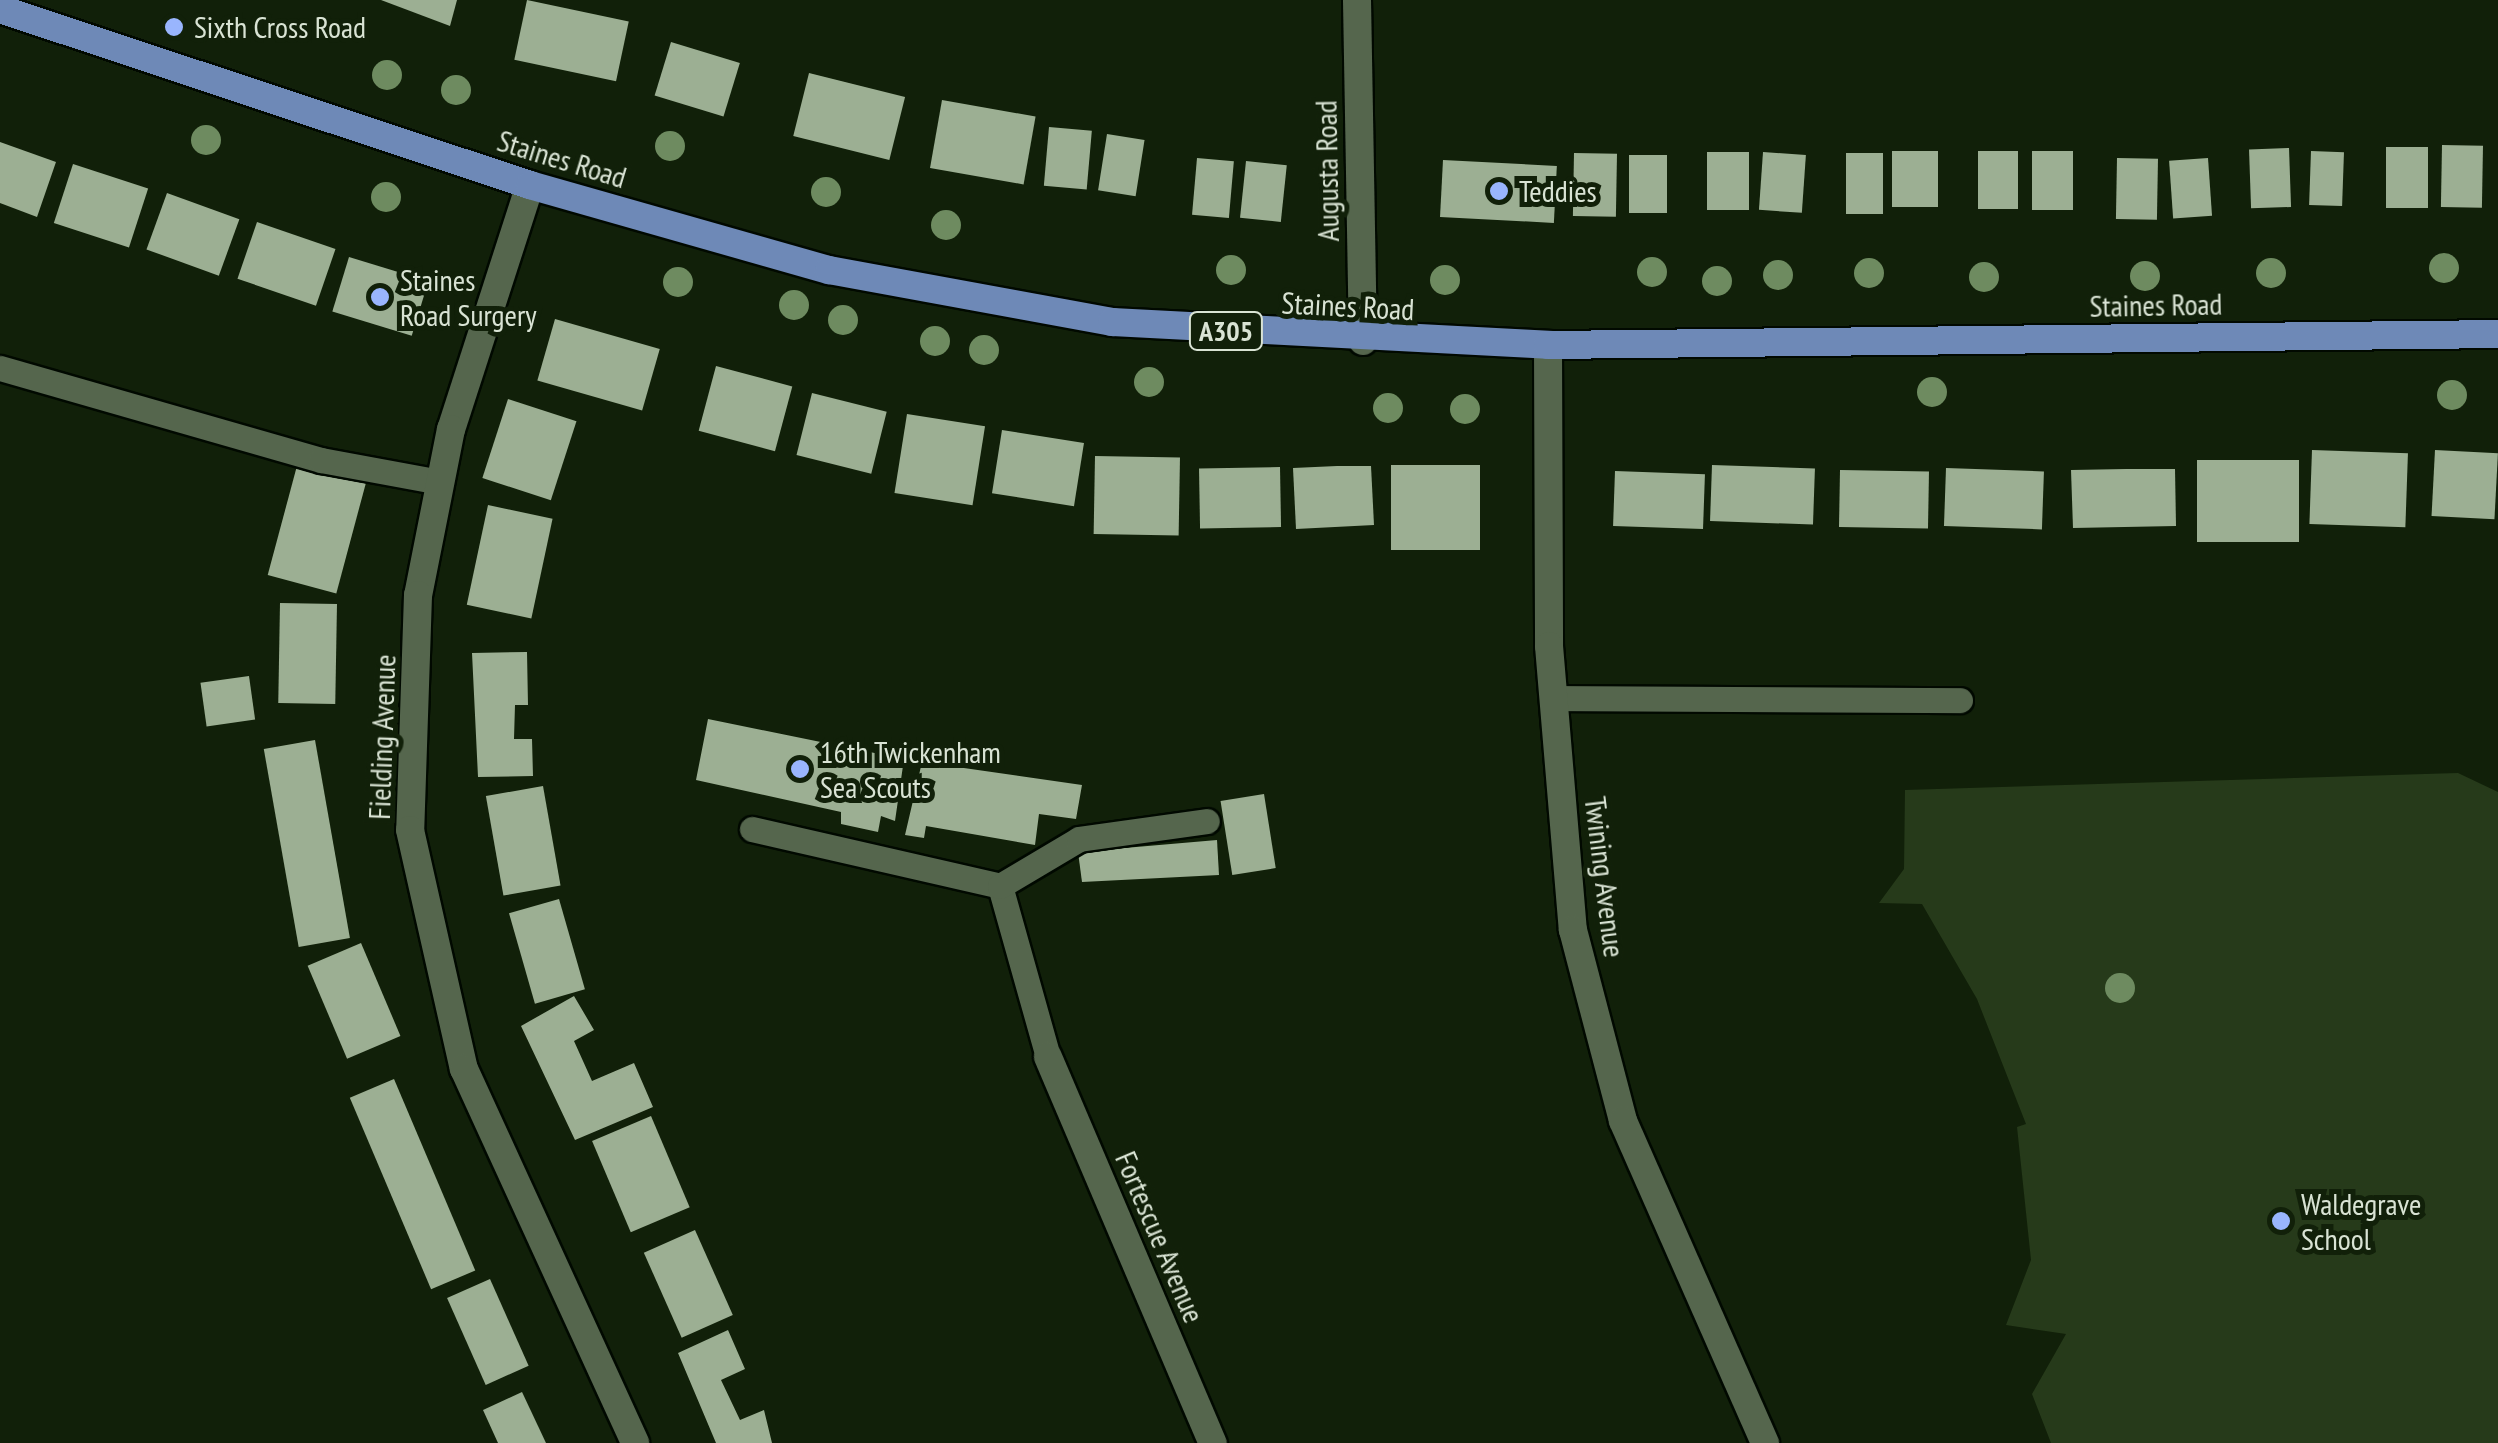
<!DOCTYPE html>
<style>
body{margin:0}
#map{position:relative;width:2498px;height:1443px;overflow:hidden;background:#112009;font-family:"PT Sans Narrow",sans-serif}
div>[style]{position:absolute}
.green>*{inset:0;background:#263a1a}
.building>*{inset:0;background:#9caf93;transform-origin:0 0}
.roads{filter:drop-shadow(2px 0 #010900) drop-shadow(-2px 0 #010900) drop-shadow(0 2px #010900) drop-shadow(0 -2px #010900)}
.service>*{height:25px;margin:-12.5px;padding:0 12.5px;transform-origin:12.5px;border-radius:12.5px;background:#55664d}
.minor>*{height:28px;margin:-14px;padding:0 14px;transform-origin:14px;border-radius:14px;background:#55664d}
.primary>*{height:28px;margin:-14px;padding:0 14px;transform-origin:14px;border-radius:14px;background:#6e89b7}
.trees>*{width:30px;height:30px;margin:-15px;border-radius:50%;background:#6e8b60}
.dots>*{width:28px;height:28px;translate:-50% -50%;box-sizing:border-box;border:5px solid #112009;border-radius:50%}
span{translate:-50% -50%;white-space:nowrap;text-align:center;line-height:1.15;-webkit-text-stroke:10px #112009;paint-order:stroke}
.shield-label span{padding:2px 8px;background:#112009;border:2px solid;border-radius:8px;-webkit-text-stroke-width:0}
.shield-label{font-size:28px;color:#d9e3d4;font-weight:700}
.poi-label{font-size:30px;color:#d9e3d4}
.left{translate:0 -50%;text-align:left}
.street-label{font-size:30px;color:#d9e3d4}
</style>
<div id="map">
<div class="green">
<div style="clip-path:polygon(2458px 773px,2498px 792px,2498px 1443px,2051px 1443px,2032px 1394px,2066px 1334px,2006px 1325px,2031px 1260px,2017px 1127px,2026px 1124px,1977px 999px,1922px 904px,1879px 903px,1904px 869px,1905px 790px)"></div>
</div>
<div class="building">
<div style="clip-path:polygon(381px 0,457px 0,450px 26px)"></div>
<div style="left:527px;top:0;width:104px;height:61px;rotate:12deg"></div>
<div style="left:671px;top:42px;width:72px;height:56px;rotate:17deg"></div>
<div style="left:809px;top:73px;width:99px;height:65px;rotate:14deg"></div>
<div style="left:942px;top:100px;width:95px;height:69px;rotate:10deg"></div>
<div style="left:1049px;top:127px;width:43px;height:59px;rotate:5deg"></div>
<div style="left:1107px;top:134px;width:38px;height:57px;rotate:9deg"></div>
<div style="clip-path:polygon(0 142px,56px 162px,37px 217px,0 203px)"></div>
<div style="left:2442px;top:145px;width:41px;height:62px;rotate:1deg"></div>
<div style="left:2386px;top:147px;width:42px;height:61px"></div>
<div style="left:2289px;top:148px;width:59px;height:40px;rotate:88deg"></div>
<div style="left:1938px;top:151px;width:56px;height:46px;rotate:90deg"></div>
<div style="left:1978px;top:151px;width:40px;height:58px"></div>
<div style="left:2032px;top:151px;width:41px;height:59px"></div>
<div style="left:2311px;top:151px;width:33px;height:54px;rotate:2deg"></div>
<div style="left:1707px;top:152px;width:42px;height:58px"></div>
<div style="left:1763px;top:152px;width:43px;height:58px;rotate:4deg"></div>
<div style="left:1574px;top:153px;width:43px;height:63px;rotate:1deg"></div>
<div style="left:1846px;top:153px;width:37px;height:61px"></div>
<div style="left:1629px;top:155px;width:38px;height:58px"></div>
<div style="left:1197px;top:158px;width:37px;height:57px;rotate:5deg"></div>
<div style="left:2117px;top:158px;width:41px;height:61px;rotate:1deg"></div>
<div style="left:2208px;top:158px;width:58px;height:39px;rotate:86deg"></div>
<div style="left:1443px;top:160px;width:114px;height:57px;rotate:3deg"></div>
<div style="left:1246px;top:161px;width:41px;height:57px;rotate:6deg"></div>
<div style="left:73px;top:164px;width:79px;height:62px;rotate:18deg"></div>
<div style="left:167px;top:193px;width:77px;height:60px;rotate:20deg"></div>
<div style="left:257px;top:222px;width:83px;height:60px;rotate:19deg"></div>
<div style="left:349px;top:257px;width:83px;height:57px;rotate:17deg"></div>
<div style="left:555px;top:319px;width:109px;height:64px;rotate:16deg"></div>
<div style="left:716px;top:366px;width:79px;height:67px;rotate:15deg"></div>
<div style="left:812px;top:393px;width:77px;height:64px;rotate:14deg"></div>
<div style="left:508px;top:399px;width:72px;height:83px;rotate:18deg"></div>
<div style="left:907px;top:414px;width:79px;height:80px;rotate:9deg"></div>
<div style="left:1002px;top:430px;width:83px;height:64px;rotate:9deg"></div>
<div style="left:2312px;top:450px;width:96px;height:74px;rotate:2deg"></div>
<div style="left:2435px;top:450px;width:63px;height:66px;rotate:3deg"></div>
<div style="left:1095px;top:456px;width:85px;height:78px;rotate:1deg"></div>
<div style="left:2197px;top:460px;width:102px;height:82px"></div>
<div style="left:298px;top:462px;width:71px;height:117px;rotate:15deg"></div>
<div style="left:1391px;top:465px;width:89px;height:85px"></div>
<div style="left:1712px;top:465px;width:103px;height:56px;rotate:2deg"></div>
<div style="clip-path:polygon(1337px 466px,1371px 466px,1374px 525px,1296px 529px,1293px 468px)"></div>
<div style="left:1280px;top:467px;width:60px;height:81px;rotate:89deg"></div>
<div style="left:1946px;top:468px;width:98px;height:58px;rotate:2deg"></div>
<div style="clip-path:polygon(2126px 469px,2175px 469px,2176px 526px,2073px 528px,2071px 470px)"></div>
<div style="left:1840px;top:470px;width:89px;height:57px;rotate:1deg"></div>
<div style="left:1615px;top:471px;width:90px;height:55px;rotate:2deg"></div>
<div style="left:488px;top:505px;width:66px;height:102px;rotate:12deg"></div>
<div style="left:280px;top:603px;width:57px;height:100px;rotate:1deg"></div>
<div style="clip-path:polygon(527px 652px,528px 705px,515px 705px,514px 739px,532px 739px,533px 776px,478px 777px,472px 653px)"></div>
<div style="left:249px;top:676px;width:44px;height:49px;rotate:82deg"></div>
<div style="clip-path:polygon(708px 719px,904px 759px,895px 821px,881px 816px,878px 832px,841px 824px,841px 812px,696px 780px)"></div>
<div style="left:315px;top:740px;width:201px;height:52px;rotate:80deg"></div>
<div style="clip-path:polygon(922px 762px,1082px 785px,1076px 819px,1039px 814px,1035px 845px,926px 826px,924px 838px,905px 835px)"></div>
<div style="left:543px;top:786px;width:101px;height:58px;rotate:80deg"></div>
<div style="left:1264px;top:794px;width:75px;height:44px;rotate:81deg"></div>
<div style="clip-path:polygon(1217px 840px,1219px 875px,1082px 882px,1078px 852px)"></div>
<div style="left:559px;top:899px;width:94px;height:52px;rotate:74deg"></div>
<div style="left:361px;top:943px;width:101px;height:58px;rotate:67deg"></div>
<div style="clip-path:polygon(574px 996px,594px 1030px,574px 1041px,592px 1081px,634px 1063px,653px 1107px,575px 1140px,521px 1026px)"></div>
<div style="left:394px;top:1079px;width:208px;height:48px;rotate:67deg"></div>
<div style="left:651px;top:1116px;width:99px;height:64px;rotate:67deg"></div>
<div style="left:695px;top:1230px;width:93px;height:56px;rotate:66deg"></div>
<div style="left:490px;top:1279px;width:95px;height:47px;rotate:66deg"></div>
<div style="clip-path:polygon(728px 1330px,745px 1369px,721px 1380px,740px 1420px,764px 1410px,772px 1443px,716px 1443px,678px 1353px)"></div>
<div style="clip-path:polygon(522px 1392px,546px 1443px,498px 1443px,483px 1410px)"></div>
</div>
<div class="roads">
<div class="service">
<div style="left:0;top:368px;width:334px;rotate:16deg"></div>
<div style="left:321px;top:460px;width:121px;rotate:10.5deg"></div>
<div style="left:1554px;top:698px;width:406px;rotate:0.3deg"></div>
<div style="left:752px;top:829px;width:254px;rotate:12.9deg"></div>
<div style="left:1000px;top:886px;width:178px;rotate:74.3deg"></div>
<div style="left:1000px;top:886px;width:92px;rotate:-30.7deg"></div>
<div style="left:1079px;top:839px;width:129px;rotate:-8deg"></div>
</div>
<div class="minor">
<div style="left:1357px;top:0;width:341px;rotate:89deg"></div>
<div style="left:530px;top:185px;width:256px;rotate:107.9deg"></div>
<div style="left:451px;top:429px;width:169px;rotate:101.2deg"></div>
<div style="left:418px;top:595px;width:235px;rotate:91.9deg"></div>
<div style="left:410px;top:830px;width:245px;rotate:77.3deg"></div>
<div style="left:464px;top:1069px;width:411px;rotate:65.4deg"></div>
<div style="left:1548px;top:345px;width:301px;rotate:89.8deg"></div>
<div style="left:1549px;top:646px;width:285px;rotate:85.2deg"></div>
<div style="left:1573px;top:930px;width:197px;rotate:75.3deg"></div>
<div style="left:1623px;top:1121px;width:352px;rotate:66.2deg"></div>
<div style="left:1048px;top:1057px;width:420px;rotate:66.9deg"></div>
</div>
<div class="primary">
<div style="left:0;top:9px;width:558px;rotate:18.37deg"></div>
<div style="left:530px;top:185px;width:311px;rotate:15.9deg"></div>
<div style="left:829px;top:270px;width:288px;rotate:10.4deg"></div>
<div style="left:1112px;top:322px;width:437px;rotate:3deg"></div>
<div style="left:1548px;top:345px;width:950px;rotate:-0.66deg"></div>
</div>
</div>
<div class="trees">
<div style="left:387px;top:75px"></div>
<div style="left:456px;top:90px"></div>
<div style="left:206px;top:140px"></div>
<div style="left:670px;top:146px"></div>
<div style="left:826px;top:192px"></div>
<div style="left:386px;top:197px"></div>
<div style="left:946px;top:225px"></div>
<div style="left:2444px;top:268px"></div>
<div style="left:1231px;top:270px"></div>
<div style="left:1652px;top:272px"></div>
<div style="left:1869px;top:273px"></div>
<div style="left:2271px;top:273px"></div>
<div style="left:1778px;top:275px"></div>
<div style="left:2145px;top:276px"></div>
<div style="left:1984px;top:277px"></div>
<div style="left:1445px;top:280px"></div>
<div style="left:1717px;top:281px"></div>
<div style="left:678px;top:282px"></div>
<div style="left:794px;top:305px"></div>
<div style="left:843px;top:320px"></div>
<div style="left:935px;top:341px"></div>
<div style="left:984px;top:350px"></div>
<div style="left:1149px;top:382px"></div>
<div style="left:1932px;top:392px"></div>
<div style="left:2452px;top:395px"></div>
<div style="left:1388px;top:408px"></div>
<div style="left:1465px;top:409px"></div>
<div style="left:2120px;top:988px"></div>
</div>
<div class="dots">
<div style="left:174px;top:27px;background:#99b5fd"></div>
<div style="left:1499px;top:191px;background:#99b5fd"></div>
<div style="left:380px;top:297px;background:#99b5fd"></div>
<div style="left:800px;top:769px;background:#99b5fd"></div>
<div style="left:2281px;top:1221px;background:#99b5fd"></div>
</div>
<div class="shield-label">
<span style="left:1226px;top:331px">A305</span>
</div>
<div class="poi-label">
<span class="left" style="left:194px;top:27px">Sixth Cross Road</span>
<span class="left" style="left:1519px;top:191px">Teddies</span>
<span class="left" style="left:400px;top:297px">Staines<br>Road Surgery</span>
<span class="left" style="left:820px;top:769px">16th Twickenham<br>Sea Scouts</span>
<span class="left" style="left:2301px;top:1221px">Waldegrave<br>School</span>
</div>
<div class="street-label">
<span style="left:562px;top:159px;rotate:17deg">Staines Road</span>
<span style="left:1327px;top:171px;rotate:-91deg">Augusta Road</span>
<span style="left:2156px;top:305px;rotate:-1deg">Staines Road</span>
<span style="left:1348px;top:306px;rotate:3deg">Staines Road</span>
<span style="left:382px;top:737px;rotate:-88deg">Fielding Avenue</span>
<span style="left:1605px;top:877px;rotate:83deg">Twining Avenue</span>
<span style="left:1160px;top:1237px;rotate:67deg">Fortescue Avenue</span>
</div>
</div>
